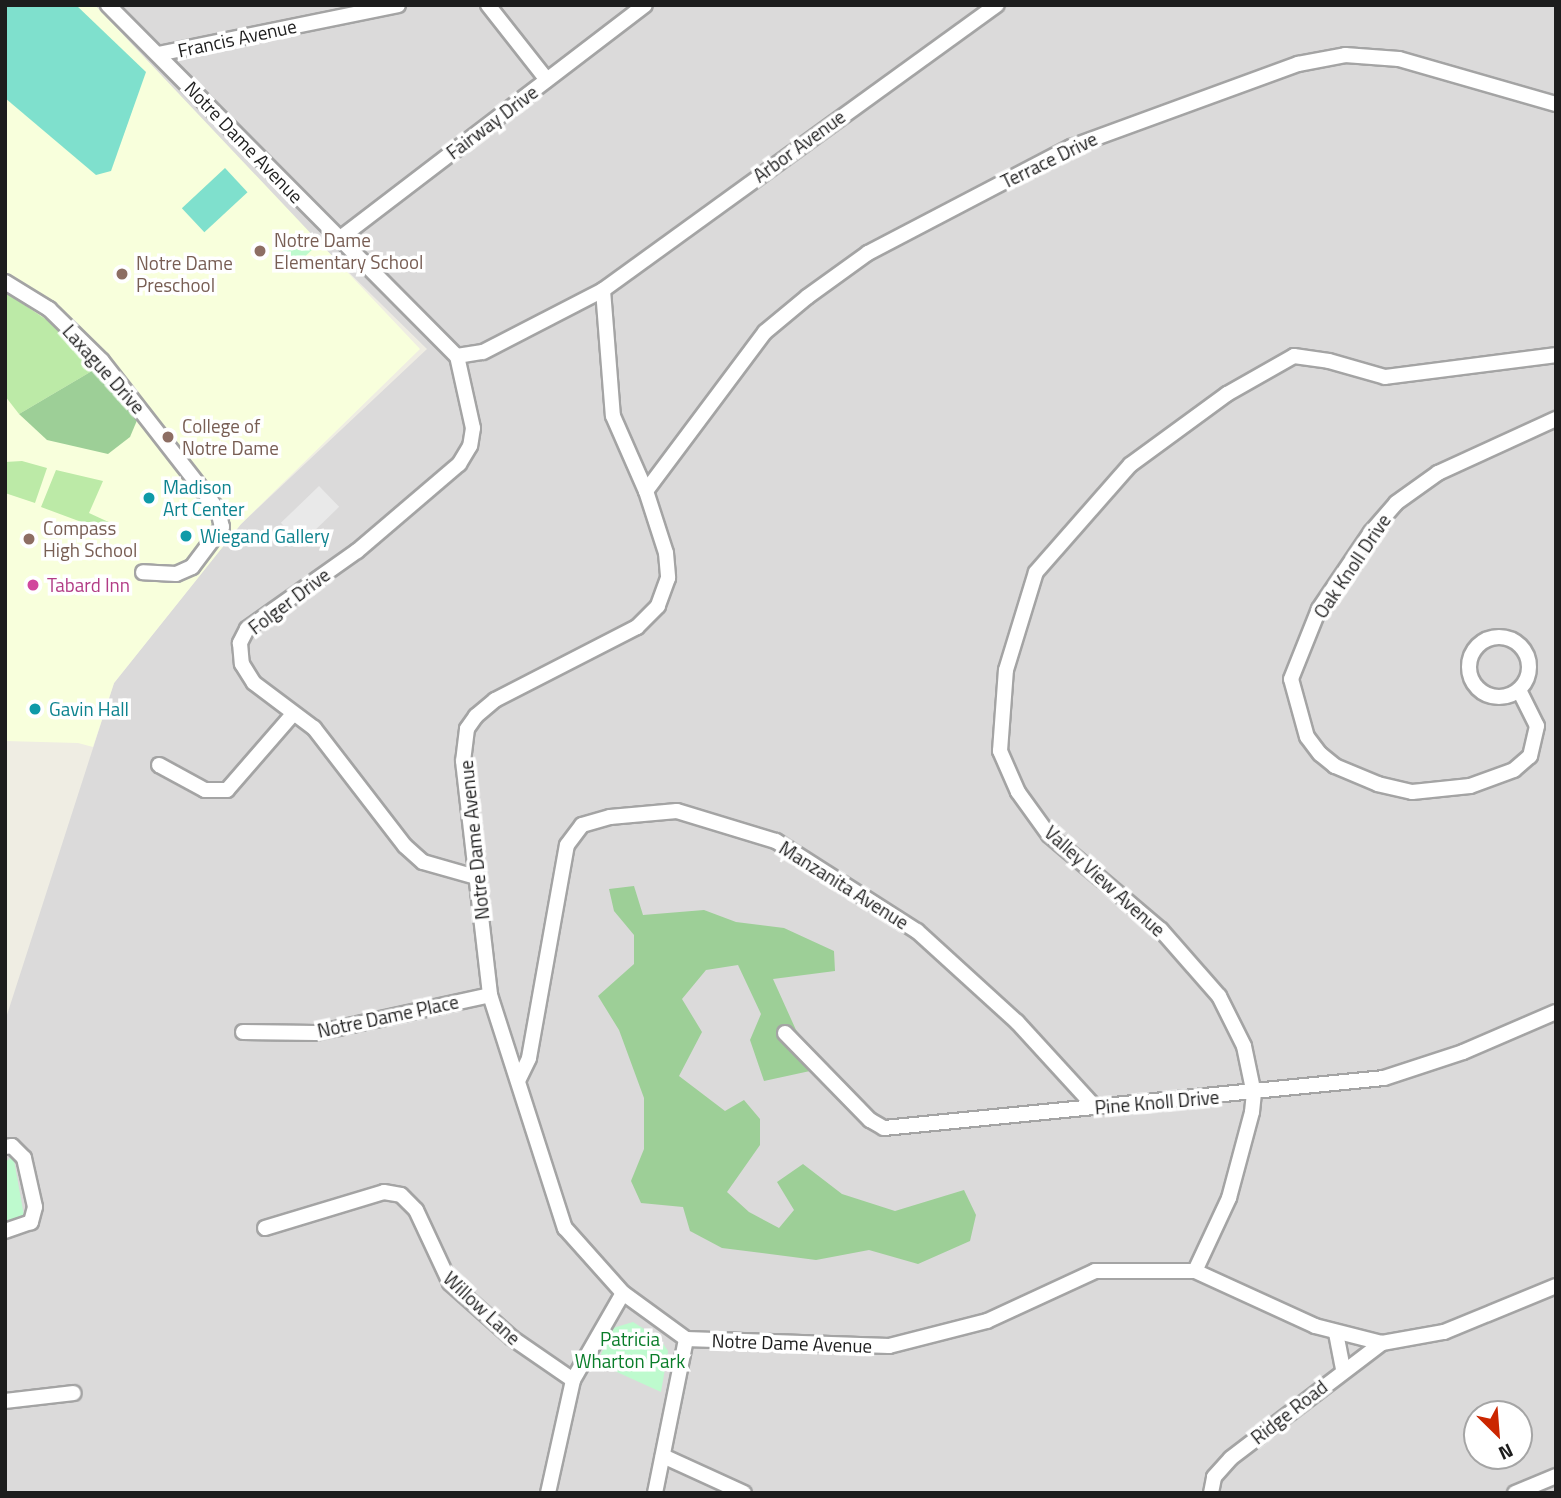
<!DOCTYPE html>
<style>
body{margin:0}
#map{position:relative;width:1561px;height:1498px;overflow:hidden;background:#efede3;font-family:"Titillium Web",sans-serif}
div>[style]{position:absolute}
.residential>*{inset:0;background:#dbdada}
.education>*{inset:0;background:#f8ffdc}
.grass>*{inset:0;background:#bceaa7}
.forest>*{inset:0;background:#9dcf97}
.park>*{inset:0;background:#beface;transform-origin:0 0}
.pitch>*{inset:0;background:#7fe0cd;transform-origin:0 0}
.parking>*{inset:0;background:#e9e9e9;transform-origin:0 0}
.roads{filter:drop-shadow(2px 0 #a4a4a4) drop-shadow(-2px 0 #a4a4a4) drop-shadow(0 2px #a4a4a4) drop-shadow(0 -2px #a4a4a4)}
.minor>*{height:14px;margin:-7px;padding:0 7px;transform-origin:7px;border-radius:7px;background:#fff}
.minor>.ring{margin:-7px;padding:0;box-sizing:content-box;background:none;border:14px solid #fff;border-radius:50%}
.dots>*{width:19px;height:19px;translate:-50% -50%;box-sizing:border-box;border:4px solid #fff;border-radius:50%}
span{translate:-50% -50%;white-space:nowrap;text-align:center;line-height:1.15;-webkit-text-stroke:7px #fff;paint-order:stroke}
.street-label{font-size:19px;color:#1d1d1d}
.education-label{font-size:19px;color:#785e54}
.left{translate:0 -50%;text-align:left}
.culture-label{font-size:19px;color:#0d838f}
.hotel-label{font-size:19px;color:#b23c85}
.park-label{font-size:19px;color:#097d29}
.frame{position:absolute;inset:0;border:7px solid #1d1d1d;pointer-events:none}
.north{position:absolute;left:1463px;top:1400px;width:70px;height:70px;box-sizing:border-box;background:#fff;border:2px solid #a5a5a5;border-radius:50%;rotate:155deg;font-size:19px;font-weight:700;line-height:28px;text-align:center;color:#1d1d1d}
.north::after{content:'';display:block;margin:auto;width:24px;height:32px;background:#cb2600;clip-path:polygon(50% 0,100% 100%,50% 72%,0 100%)}
</style>
<div id="map">
<div class="residential">
<div style="clip-path:polygon(evenodd,76px 5px,1556px 5px,1556px 1493px,5px 1493px,5px 1021px,114px 683px,241px 524px,427px 349px,76px 5px,1477px 1414px,1519px 1414px,1519px 1456px,1477px 1456px,1477px 1414px)"></div>
</div>
<div class="education">
<div style="clip-path:polygon(5px 5px,95px 5px,420px 349px,241px 524px,114px 683px,93px 747px,78px 743px,5px 741px)"></div>
</div>
<div class="grass">
<div style="clip-path:polygon(5px 292px,50px 322px,97px 368px,19px 414px,5px 396px)"></div>
<div style="clip-path:polygon(22px 461px,47px 468px,35px 503px,5px 493px,5px 462px)"></div>
<div style="clip-path:polygon(56px 470px,103px 481px,89px 513px,115px 525px,111px 533px,41px 507px)"></div>
</div>
<div class="forest">
<div style="clip-path:polygon(97px 368px,138px 418px,130px 437px,108px 454px,47px 440px,19px 414px)"></div>
<div style="clip-path:polygon(634px 886px,643px 915px,704px 910px,736px 922px,784px 928px,834px 951px,835px 971px,773px 979px,796px 1030px,814px 1052px,810px 1071px,764px 1081px,750px 1040px,761px 1014px,738px 965px,706px 970px,682px 999px,702px 1032px,679px 1076px,725px 1111px,744px 1100px,760px 1119px,760px 1145px,727px 1192px,749px 1212px,779px 1228px,794px 1210px,777px 1182px,803px 1164px,842px 1194px,895px 1211px,964px 1190px,976px 1215px,970px 1241px,918px 1264px,869px 1250px,816px 1260px,722px 1248px,690px 1231px,683px 1207px,641px 1203px,631px 1181px,644px 1149px,644px 1098px,619px 1030px,598px 996px,634px 964px,634px 935px,614px 911px,609px 889px)"></div>
</div>
<div class="park">
<div style="left:300px;top:235px;width:19px;height:30px;rotate:47deg"></div>
<div style="clip-path:polygon(13px 1155px,25px 1221px,5px 1225px,5px 1163px)"></div>
<div style="clip-path:polygon(633px 1322px,660px 1339px,668px 1351px,661px 1392px,597px 1363px,613px 1328px)"></div>
</div>
<div class="pitch">
<div style="clip-path:polygon(5px 5px,76px 5px,146px 72px,111px 171px,96px 175px,5px 98px)"></div>
<div style="left:225px;top:168px;width:33px;height:59px;rotate:47deg"></div>
</div>
<div class="parking">
<div style="left:319px;top:486px;width:29px;height:53px;rotate:46deg"></div>
</div>
<div class="roads">
<div class="minor">
<div style="left:108px;top:5px;width:495px;rotate:45.2deg"></div>
<div style="left:457px;top:356px;width:26px;rotate:-9deg"></div>
<div style="left:483px;top:352px;width:135px;rotate:-27.3deg"></div>
<div style="left:603px;top:290px;width:486px;rotate:-35.9deg"></div>
<div style="left:488px;top:5px;width:95px;rotate:51.8deg"></div>
<div style="left:158px;top:54px;width:245px;rotate:-11.5deg"></div>
<div style="left:339px;top:239px;width:385px;rotate:-37.4deg"></div>
<div style="left:5px;top:282px;width:52px;rotate:31.5deg"></div>
<div style="left:49px;top:309px;width:74px;rotate:44.5deg"></div>
<div style="left:102px;top:361px;width:189px;rotate:52.1deg"></div>
<div style="left:218px;top:510px;width:17px;rotate:77deg"></div>
<div style="left:222px;top:527px;width:50px;rotate:126.9deg"></div>
<div style="left:192px;top:567px;width:17px;rotate:156deg"></div>
<div style="left:176px;top:574px;width:33px;rotate:-177deg"></div>
<div style="left:603px;top:290px;width:126px;rotate:85.5deg"></div>
<div style="left:613px;top:416px;width:82px;rotate:66.3deg"></div>
<div style="left:646px;top:491px;width:65px;rotate:72.1deg"></div>
<div style="left:666px;top:553px;width:25px;rotate:85deg"></div>
<div style="left:668px;top:578px;width:30px;rotate:110deg"></div>
<div style="left:658px;top:606px;width:30px;rotate:135deg"></div>
<div style="left:637px;top:627px;width:160px;rotate:152.8deg"></div>
<div style="left:495px;top:700px;width:25px;rotate:140deg"></div>
<div style="left:476px;top:716px;width:16px;rotate:125deg"></div>
<div style="left:467px;top:729px;width:32px;rotate:97deg"></div>
<div style="left:463px;top:761px;width:236px;rotate:83.4deg"></div>
<div style="left:490px;top:995px;width:245px;rotate:72.2deg"></div>
<div style="left:565px;top:1228px;width:87px;rotate:48.3deg"></div>
<div style="left:623px;top:1293px;width:78px;rotate:36.1deg"></div>
<div style="left:686px;top:1339px;width:203px;rotate:2deg"></div>
<div style="left:889px;top:1346px;width:101px;rotate:-14.3deg"></div>
<div style="left:987px;top:1321px;width:119px;rotate:-24.8deg"></div>
<div style="left:1095px;top:1271px;width:100px"></div>
<div style="left:1195px;top:1271px;width:132px;rotate:24.6deg"></div>
<div style="left:1315px;top:1326px;width:69px;rotate:14.2deg"></div>
<div style="left:1382px;top:1343px;width:63px;rotate:-10.1deg"></div>
<div style="left:1444px;top:1332px;width:121px;rotate:-22.3deg"></div>
<div style="left:457px;top:356px;width:74px;rotate:77.5deg"></div>
<div style="left:473px;top:428px;width:18px;rotate:99deg"></div>
<div style="left:470px;top:446px;width:21px;rotate:121deg"></div>
<div style="left:459px;top:464px;width:134px;rotate:139.5deg"></div>
<div style="left:357px;top:551px;width:135px;rotate:144.7deg"></div>
<div style="left:247px;top:629px;width:16px;rotate:117deg"></div>
<div style="left:240px;top:643px;width:21px;rotate:85deg"></div>
<div style="left:242px;top:664px;width:22px;rotate:58deg"></div>
<div style="left:254px;top:683px;width:75px;rotate:36.9deg"></div>
<div style="left:314px;top:728px;width:149px;rotate:52.4deg"></div>
<div style="left:405px;top:846px;width:24px;rotate:42deg"></div>
<div style="left:423px;top:862px;width:58px;rotate:15.9deg"></div>
<div style="left:646px;top:491px;width:199px;rotate:-53.2deg"></div>
<div style="left:765px;top:332px;width:55px;rotate:-39.8deg"></div>
<div style="left:807px;top:297px;width:75px;rotate:-35.8deg"></div>
<div style="left:868px;top:253px;width:229px;rotate:-27.6deg"></div>
<div style="left:1071px;top:147px;width:242px;rotate:-20.1deg"></div>
<div style="left:1298px;top:64px;width:48px;rotate:-10.8deg"></div>
<div style="left:1345px;top:55px;width:54px;rotate:4.2deg"></div>
<div style="left:1399px;top:59px;width:163px;rotate:16deg"></div>
<div class="ring" style="left:1469px;top:637px;width:46px;height:46px"></div>
<div style="left:1519px;top:690px;width:40px;rotate:63.4deg"></div>
<div style="left:1537px;top:726px;width:31px;rotate:103deg"></div>
<div style="left:1530px;top:756px;width:21px;rotate:139deg"></div>
<div style="left:1514px;top:770px;width:47px;rotate:160deg"></div>
<div style="left:1470px;top:786px;width:58px;rotate:174.1deg"></div>
<div style="left:1412px;top:792px;width:35px;rotate:-167deg"></div>
<div style="left:1378px;top:784px;width:47px;rotate:-157.3deg"></div>
<div style="left:1335px;top:766px;width:19px;rotate:-141deg"></div>
<div style="left:1320px;top:754px;width:21px;rotate:-127deg"></div>
<div style="left:1307px;top:737px;width:60px;rotate:-105.4deg"></div>
<div style="left:1291px;top:679px;width:75px;rotate:-68.2deg"></div>
<div style="left:1319px;top:609px;width:93px;rotate:-56deg"></div>
<div style="left:1371px;top:532px;width:38px;rotate:-49deg"></div>
<div style="left:1396px;top:503px;width:52px;rotate:-35.5deg"></div>
<div style="left:1438px;top:473px;width:130px;rotate:-24.6deg"></div>
<div style="left:159px;top:765px;width:52px;rotate:28.5deg"></div>
<div style="left:205px;top:790px;width:22px"></div>
<div style="left:227px;top:790px;width:101px;rotate:-49deg"></div>
<div style="left:243px;top:1032px;width:73px;rotate:0.8deg"></div>
<div style="left:316px;top:1033px;width:178px;rotate:-12.3deg"></div>
<div style="left:785px;top:1033px;width:122px;rotate:45.7deg"></div>
<div style="left:870px;top:1120px;width:16px;rotate:30deg"></div>
<div style="left:884px;top:1128px;width:502px;rotate:-5.71deg"></div>
<div style="left:1384px;top:1078px;width:83px;rotate:-18.2deg"></div>
<div style="left:1463px;top:1052px;width:101px;rotate:-23.3deg"></div>
<div style="left:518px;top:1081px;width:25px;rotate:-64deg"></div>
<div style="left:529px;top:1058px;width:216px;rotate:-79.9deg"></div>
<div style="left:567px;top:845px;width:25px;rotate:-53deg"></div>
<div style="left:582px;top:825px;width:29px;rotate:-16deg"></div>
<div style="left:610px;top:817px;width:67px;rotate:-5.1deg"></div>
<div style="left:677px;top:811px;width:103px;rotate:16.9deg"></div>
<div style="left:776px;top:841px;width:167px;rotate:32.6deg"></div>
<div style="left:917px;top:931px;width:135px;rotate:42.3deg"></div>
<div style="left:1017px;top:1022px;width:115px;rotate:47.5deg"></div>
<div style="left:5px;top:1147px;width:7px;rotate:-8deg"></div>
<div style="left:12px;top:1146px;width:17px;rotate:45deg"></div>
<div style="left:24px;top:1158px;width:50px;rotate:77.3deg"></div>
<div style="left:35px;top:1207px;width:16px;rotate:105deg"></div>
<div style="left:31px;top:1222px;width:28px;rotate:161deg"></div>
<div style="left:265px;top:1228px;width:124px;rotate:-16.8deg"></div>
<div style="left:384px;top:1192px;width:17px;rotate:10deg"></div>
<div style="left:401px;top:1195px;width:21px;rotate:45deg"></div>
<div style="left:416px;top:1210px;width:81px;rotate:65deg"></div>
<div style="left:450px;top:1283px;width:83px;rotate:41.6deg"></div>
<div style="left:512px;top:1338px;width:74px;rotate:34.5deg"></div>
<div style="left:1195px;top:1271px;width:81px;rotate:-65deg"></div>
<div style="left:1229px;top:1198px;width:89px;rotate:-75deg"></div>
<div style="left:1252px;top:1112px;width:18px;rotate:-84deg"></div>
<div style="left:1254px;top:1094px;width:49px;rotate:-101.8deg"></div>
<div style="left:1244px;top:1046px;width:56px;rotate:-116.6deg"></div>
<div style="left:1219px;top:996px;width:88px;rotate:-131.3deg"></div>
<div style="left:1161px;top:930px;width:147px;rotate:-139.7deg"></div>
<div style="left:1049px;top:835px;width:53px;rotate:-125.8deg"></div>
<div style="left:1018px;top:792px;width:45px;rotate:-113.7deg"></div>
<div style="left:1000px;top:751px;width:81px;rotate:-85.8deg"></div>
<div style="left:1006px;top:670px;width:102px;rotate:-73deg"></div>
<div style="left:1036px;top:572px;width:142px;rotate:-48.7deg"></div>
<div style="left:1130px;top:465px;width:120px;rotate:-36.2deg"></div>
<div style="left:1227px;top:394px;width:77px;rotate:-29.6deg"></div>
<div style="left:1294px;top:356px;width:35px;rotate:8deg"></div>
<div style="left:1329px;top:361px;width:58px;rotate:15.9deg"></div>
<div style="left:1385px;top:377px;width:172px;rotate:-7.3deg"></div>
<div style="left:1336px;top:1333px;width:38px;rotate:79deg"></div>
<div style="left:5px;top:1401px;width:69px;rotate:-6.6deg"></div>
<div style="left:663px;top:1456px;width:89px;rotate:24.6deg"></div>
<div style="left:548px;top:1493px;width:116px;rotate:-77.5deg"></div>
<div style="left:573px;top:1380px;width:100px;rotate:-60.1deg"></div>
<div style="left:655px;top:1493px;width:157px;rotate:-78.6deg"></div>
<div style="left:1211px;top:1493px;width:16px;rotate:-79deg"></div>
<div style="left:1214px;top:1477px;width:25px;rotate:-48deg"></div>
<div style="left:1231px;top:1458px;width:190px;rotate:-37.3deg"></div>
<div style="left:1515px;top:1493px;width:44px;rotate:-22.5deg"></div>
</div>
</div>
<div class="dots">
<div style="left:260px;top:251px;background:#8d6e63"></div>
<div style="left:122px;top:274px;background:#8d6e63"></div>
<div style="left:168px;top:437px;background:#8d6e63"></div>
<div style="left:149px;top:498px;background:#0f9aa8"></div>
<div style="left:186px;top:536px;background:#0f9aa8"></div>
<div style="left:29px;top:539px;background:#8d6e63"></div>
<div style="left:33px;top:585px;background:#d1479c"></div>
<div style="left:35px;top:709px;background:#0f9aa8"></div>
</div>
<div class="street-label">
<span style="left:237px;top:38px;rotate:-12deg">Francis Avenue</span>
<span style="left:492px;top:122px;rotate:-37deg">Fairway Drive</span>
<span style="left:244px;top:142px;rotate:46deg">Notre Dame Avenue</span>
<span style="left:799px;top:146px;rotate:-36deg">Arbor Avenue</span>
<span style="left:1049px;top:160px;rotate:-26deg">Terrace Drive</span>
<span style="left:104px;top:369px;rotate:48deg">Laxague Drive</span>
<span style="left:1352px;top:566px;rotate:-56deg">Oak Knoll Drive</span>
<span style="left:289px;top:601px;rotate:-37deg">Folger Drive</span>
<span style="left:474px;top:840px;rotate:-96deg">Notre Dame Avenue</span>
<span style="left:1105px;top:881px;rotate:42deg">Valley View Avenue</span>
<span style="left:844px;top:885px;rotate:32deg">Manzanita Avenue</span>
<span style="left:388px;top:1016px;rotate:-12deg">Notre Dame Place</span>
<span style="left:1157px;top:1102px;rotate:-5deg">Pine Knoll Drive</span>
<span style="left:482px;top:1308px;rotate:43deg">Willow Lane</span>
<span style="left:792px;top:1343px;rotate:2deg">Notre Dame Avenue</span>
<span style="left:1289px;top:1412px;rotate:-38deg">Ridge Road</span>
</div>
<div class="education-label">
<span class="left" style="left:274px;top:251px">Notre Dame<br>Elementary School</span>
<span class="left" style="left:136px;top:274px">Notre Dame<br>Preschool</span>
<span class="left" style="left:182px;top:437px">College of<br>Notre Dame</span>
<span class="left" style="left:43px;top:539px">Compass<br>High School</span>
</div>
<div class="culture-label">
<span class="left" style="left:163px;top:498px">Madison<br>Art Center</span>
<span class="left" style="left:200px;top:536px">Wiegand Gallery</span>
<span class="left" style="left:49px;top:709px">Gavin Hall</span>
</div>
<div class="hotel-label">
<span class="left" style="left:47px;top:585px">Tabard Inn</span>
</div>
<div class="park-label">
<span style="left:630px;top:1350px">Patricia<br>Wharton Park</span>
</div>
<div class="frame"></div>
<div class="north">N</div>
</div>
